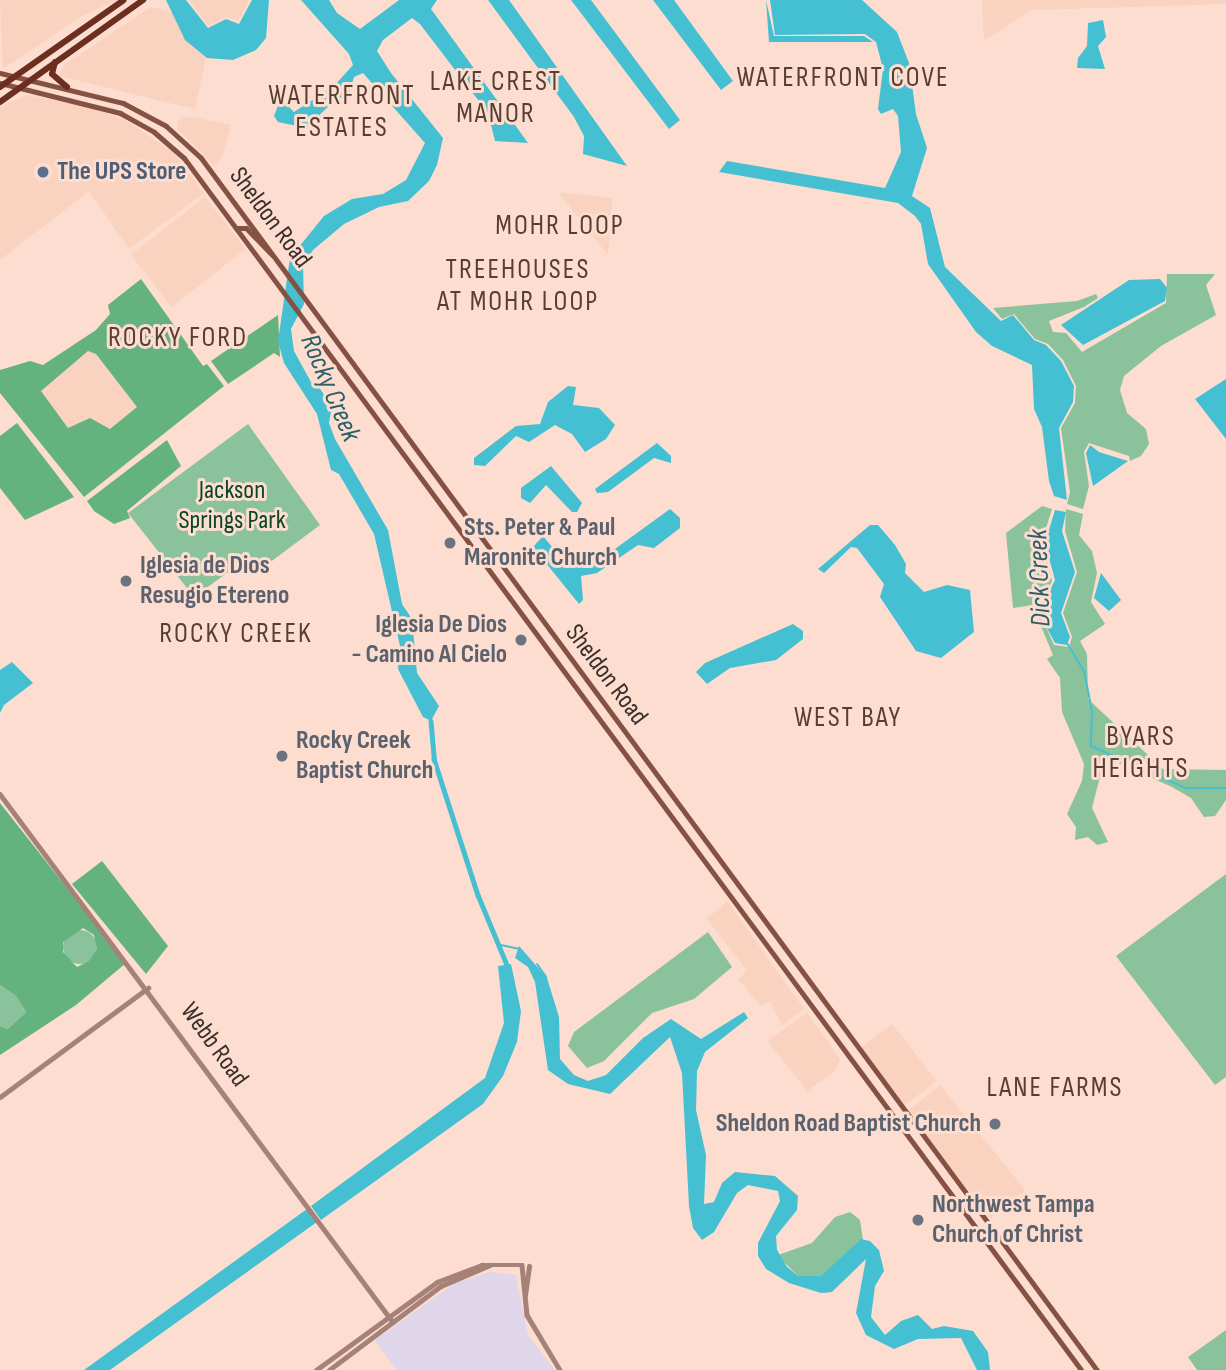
<!DOCTYPE html>
<style>
body{margin:0}
#map{position:relative;width:1226px;height:1370px;overflow:hidden;background:#fcddcf;font-family:"Sofia Sans Condensed",sans-serif}
div>[style]{position:absolute}
.built>*{inset:0;background:#f9d2c0;transform-origin:0 0}
.education>*{inset:0;background:#dfd6ea}
.green>*{inset:0;background:#8ac39b}
.round{border-radius:50%}
.forest>*{inset:0;background:#64b27e}
.water>*{inset:0;background:#45c0d2}
.stream>*{height:2px;margin:-1px;padding:0 1px;transform-origin:1px;border-radius:1px;background:#45c0d2}
.canal>*{height:4.5px;margin:-2.25px;padding:0 2.25px;transform-origin:2.25px;border-radius:2.25px;background:#45c0d2}
.tertiary>*{height:4.5px;margin:-2.25px;padding:0 2.25px;transform-origin:2.25px;border-radius:2.25px;background:#a68177}
.secondary>*{height:5px;margin:-2.5px;padding:0 2.5px;transform-origin:2.5px;border-radius:2.5px;background:#855143}
.primary>*{height:6px;margin:-3px;padding:0 3px;transform-origin:3px;border-radius:3px;background:#6c2e1e}
.dots>*{width:19px;height:19px;translate:-50% -50%;box-sizing:border-box;border:4px solid #fcddcf;border-radius:50%}
span{translate:-50% -50%;white-space:nowrap;text-align:center;line-height:1.15;-webkit-text-stroke:6px #fcddcf;paint-order:stroke}
.service-label{font-size:26px;color:#4e5e75;font-weight:700}
.left{translate:0 -50%;text-align:left}
.street-label{font-size:26px;color:#3a2e29}
.park-label{font-size:26px;color:#074624}
.worship-label{font-size:26px;color:#5b616d;font-weight:700}
.right{translate:-100% -50%;text-align:right}
.neighbourhood-label{font-size:28px;color:#573e33;letter-spacing:2px}
.water-label{font-size:28px;color:#2c5f67;font-style:italic}
</style>
<div id="map">
<div class="built">
<div style="clip-path:polygon(0 0,117px 0,82px 16px,3px 69px)"></div>
<div style="clip-path:polygon(189px 0,249px 0,238px 21px,226px 17px,208px 26px)"></div>
<div style="clip-path:polygon(982px 0,1226px 0,1226px 4px,1031px 10px,984px 41px)"></div>
<div style="clip-path:polygon(151px 7px,173px 13px,186px 40px,206px 58px,195px 109px,59px 76px,64px 65px)"></div>
<div style="clip-path:polygon(27px 95px,85px 106px,125px 120px,174px 153px,204px 193px,129px 249px,89px 191px,0 260px,0 107px)"></div>
<div style="clip-path:polygon(188px 116px,231px 125px,222px 158px,214px 166px,177px 128px,178px 121px)"></div>
<div style="clip-path:polygon(558px 192px,612px 198px,608px 255px)"></div>
<div style="left:205px;top:197px;width:66px;height:94px;rotate:52deg"></div>
<div style="clip-path:polygon(88px 351px,96px 354px,138px 408px,110px 429px,69px 428px,41px 391px)"></div>
<div style="clip-path:polygon(727px 901px,804px 1009px,782px 1025px,770px 1001px,761px 1006px,738px 979px,747px 971px,707px 919px)"></div>
<div style="clip-path:polygon(807px 1013px,840px 1059px,834px 1072px,807px 1091px,768px 1041px)"></div>
<div style="left:892px;top:1024px;width:72px;height:41px;rotate:52deg"></div>
<div style="left:940px;top:1085px;width:136px;height:44px;rotate:51deg"></div>
</div>
<div class="education">
<div style="clip-path:polygon(490px 1272px,516px 1275px,528px 1335px,555px 1370px,396px 1370px,375px 1340px,455px 1283px)"></div>
</div>
<div class="green">
<div style="clip-path:polygon(1167px 274px,1215px 274px,1206px 285px,1216px 315px,1161px 346px,1124px 376px,1120px 390px,1127px 413px,1146px 429px,1149px 444px,1141px 456px,1130px 461px,1129px 456px,1089px 443px,1084px 452px,1089px 486px,1083px 509px,1067px 504px,1070px 492px,1061px 428px,1075px 403px,1076px 386px,1063px 360px,1048px 344px,1035px 339px,1014px 314px,1002px 319px,993px 308px,1077px 301px,1096px 294px,1098px 298px,1084px 307px,1049px 321px,1053px 332px,1066px 333px,1082px 352px,1166px 303px)"></div>
<div style="clip-path:polygon(248px 424px,320px 525px,253px 575px,242px 562px,194px 597px,128px 513px)"></div>
<div style="clip-path:polygon(1042px 506px,1052px 509px,1042px 541px,1052px 581px,1040px 604px,1013px 608px,1006px 533px)"></div>
<div style="clip-path:polygon(1066px 509px,1083px 514px,1079px 535px,1092px 551px,1097px 573px,1091px 602px,1105px 624px,1080px 641px,1087px 654px,1088px 699px,1163px 769px,1226px 770px,1226px 800px,1215px 816px,1204px 817px,1191px 798px,1172px 787px,1105px 757px,1092px 808px,1108px 842px,1097px 845px,1088px 837px,1075px 840px,1076px 827px,1067px 814px,1082px 781px,1084px 764px,1062px 712px,1060px 678px,1047px 659px,1053px 655px,1038px 619px,1041px 616px,1054px 645px,1069px 647px,1072px 637px,1063px 613px,1077px 572px,1065px 531px)"></div>
<div style="clip-path:polygon(1226px 874px,1226px 1077px,1215px 1085px,1116px 956px)"></div>
<div class="round" style="left:63px;top:930px;width:34px;height:34px"></div>
<div style="clip-path:polygon(708px 932px,732px 967px,694px 999px,652px 1013px,604px 1061px,587px 1068px,568px 1046px,574px 1032px)"></div>
<div style="clip-path:polygon(0 985px,16px 996px,26px 1012px,8px 1029px,0 1026px)"></div>
<div style="clip-path:polygon(850px 1212px,860px 1220px,863px 1240px,833px 1270px,821px 1276px,798px 1276px,780px 1258px,778px 1255px,812px 1243px,835px 1217px)"></div>
<div style="clip-path:polygon(1226px 1330px,1226px 1370px,1197px 1370px,1188px 1357px)"></div>
</div>
<div class="forest">
<div style="clip-path:polygon(evenodd,141px 279px,203px 366px,207px 364px,224px 386px,84px 497px,0 393px,0 370px,30px 361px,43px 365px,96px 330px,110px 314px,108px 305px,141px 279px,88px 351px,96px 354px,137px 407px,110px 429px,90px 418px,68px 428px,41px 391px,88px 351px)"></div>
<div style="clip-path:polygon(278px 315px,280px 357px,274px 353px,228px 384px,211px 361px)"></div>
<div style="clip-path:polygon(17px 423px,74px 497px,25px 520px,0 488px,0 436px)"></div>
<div style="clip-path:polygon(167px 440px,181px 466px,127px 511px,130px 518px,114px 524px,94px 511px,87px 501px)"></div>
<div style="clip-path:polygon(evenodd,0 803px,126px 963px,76px 1005px,0 1055px,0 1026px,8px 1029px,26px 1012px,16px 996px,0 985px,0 803px,83px 928px,94px 935px,97px 949px,89px 961px,77px 967px,63px 952px,63px 942px,83px 928px)"></div>
<div style="clip-path:polygon(102px 861px,168px 946px,146px 974px,72px 884px)"></div>
</div>
<div class="water">
<div style="clip-path:polygon(166px 0,186px 0,208px 28px,226px 19px,239px 24px,252px 0,269px 0,266px 38px,256px 50px,233px 60px,207px 58px,185px 40px)"></div>
<div style="clip-path:polygon(301px 0,329px 0,337px 13px,360px 29px,399px 0,437px 0,431px 9px,528px 143px,495px 141px,488px 113px,420px 24px,412px 18px,383px 40px,377px 51px,391px 73px,443px 138px,437px 165px,429px 181px,408px 201px,379px 207px,344px 224px,313px 250px,303px 266px,304px 304px,291px 329px,294px 351px,311px 382px,319px 387px,332px 407px,329px 423px,335px 439px,388px 530px,402px 604px,412px 619px,417px 673px,439px 706px,431px 721px,423px 717px,398px 669px,400px 646px,374px 534px,339px 474px,331px 470px,317px 414px,284px 363px,278px 341px,290px 258px,324px 216px,352px 199px,383px 194px,406px 180px,425px 143px,363px 73px,354px 77px,349px 94px,334px 101px,306px 128px,278px 122px,274px 116px,279px 103px,284px 102px,294px 112px,334px 86px,353px 65px,349px 54px)"></div>
<div style="clip-path:polygon(488px 0,509px 0,627px 166px,583px 154px,584px 136px,574px 117px)"></div>
<div style="clip-path:polygon(571px 0,591px 0,680px 120px,669px 129px)"></div>
<div style="clip-path:polygon(653px 0,674px 0,733px 81px,721px 90px)"></div>
<div style="clip-path:polygon(766px 0,774px 36px,864px 36px,873px 42px,769px 42px)"></div>
<div style="clip-path:polygon(770px 0,862px 0,897px 32px,909px 63px,916px 114px,927px 148px,912px 196px,930px 208px,945px 267px,1001px 321px,1013px 315px,1034px 340px,1046px 345px,1061px 361px,1074px 386px,1073px 402px,1059px 428px,1067px 500px,1054px 496px,1049px 481px,1042px 427px,1034px 409px,1032px 365px,992px 346px,976px 332px,928px 264px,921px 224px,915px 216px,898px 203px,719px 172px,727px 161px,885px 188px,901px 152px,898px 116px,893px 109px,881px 114px,878px 109px,883px 69px,876px 42px,865px 34px,775px 35px)"></div>
<div style="clip-path:polygon(1103px 20px,1106px 37px,1098px 46px,1105px 69px,1077px 68px,1078px 58px,1087px 46px,1088px 23px)"></div>
<div style="clip-path:polygon(1160px 279px,1167px 288px,1165px 301px,1083px 345px,1061px 325px,1129px 280px)"></div>
<div style="clip-path:polygon(1226px 379px,1226px 439px,1195px 399px)"></div>
<div style="clip-path:polygon(568px 386px,576px 387px,573px 405px,599px 408px,615px 425px,606px 439px,585px 452px,572px 434px,555px 425px,529px 442px,516px 436px,485px 466px,474px 465px,474px 458px,516px 426px,540px 424px,548px 402px)"></div>
<div style="clip-path:polygon(657px 443px,671px 456px,671px 463px,654px 458px,608px 492px,597px 493px,595px 489px)"></div>
<div style="clip-path:polygon(1090px 445px,1099px 452px,1128px 461px,1093px 486px,1086px 453px)"></div>
<div style="clip-path:polygon(551px 466px,582px 503px,577px 512px,572px 512px,546px 485px,530px 503px,521px 498px,521px 488px)"></div>
<div style="clip-path:polygon(670px 509px,680px 518px,680px 528px,654px 548px,638px 545px,597px 573px,581px 576px,583px 600px,579px 604px,533px 547px,543px 536px,558px 554px,597px 562px)"></div>
<div style="clip-path:polygon(1055px 510px,1066px 512px,1062px 531px,1075px 572px,1061px 613px,1070px 637px,1067px 645px,1055px 643px,1043px 621px,1043px 604px,1055px 580px,1045px 543px)"></div>
<div style="clip-path:polygon(870px 525px,878px 525px,895px 545px,906px 564px,905px 573px,924px 592px,947px 585px,970px 590px,974px 632px,941px 658px,916px 651px,880px 597px,884px 584px,857px 548px,851px 547px,824px 573px,818px 569px)"></div>
<div style="clip-path:polygon(1101px 573px,1121px 600px,1109px 611px,1094px 598px)"></div>
<div style="clip-path:polygon(793px 624px,803px 631px,803px 639px,776px 660px,730px 668px,707px 684px,696px 672px,705px 663px)"></div>
<div style="clip-path:polygon(12px 662px,33px 683px,4px 705px,0 713px,0 670px)"></div>
<div style="clip-path:polygon(519px 946px,547px 978px,559px 1017px,560px 1059px,574px 1075px,588px 1081px,606px 1075px,643px 1038px,671px 1019px,701px 1039px,744px 1012px,748px 1018px,705px 1052px,697px 1071px,696px 1110px,706px 1155px,704px 1204px,714px 1202px,722px 1183px,735px 1172px,775px 1176px,798px 1196px,797px 1210px,776px 1236px,777px 1250px,787px 1267px,798px 1276px,821px 1276px,861px 1239px,870px 1241px,879px 1250px,884px 1271px,875px 1286px,871px 1317px,885px 1335px,901px 1321px,918px 1315px,932px 1329px,944px 1326px,973px 1331px,988px 1352px,990px 1370px,977px 1370px,961px 1338px,918px 1339px,894px 1349px,866px 1335px,856px 1313px,866px 1259px,832px 1292px,821px 1293px,789px 1283px,766px 1269px,758px 1256px,758px 1243px,780px 1201px,778px 1191px,748px 1185px,737px 1193px,714px 1232px,702px 1240px,693px 1228px,689px 1206px,682px 1073px,670px 1037px,610px 1094px,568px 1084px,548px 1070px,535px 982px,528px 967px,515px 958px)"></div>
<div style="clip-path:polygon(511px 964px,521px 1011px,517px 1042px,503px 1076px,483px 1104px,321px 1220px,311px 1206px,485px 1078px,504px 1023px,498px 966px)"></div>
<div style="clip-path:polygon(307px 1209px,317px 1222px,110px 1370px,84px 1370px)"></div>
</div>
<div class="stream">
<div style="left:1067px;top:643px;width:33px;rotate:59deg"></div>
<div style="left:1084px;top:671px;width:41px;rotate:78.7deg"></div>
<div style="left:1092px;top:711px;width:35px;rotate:92deg"></div>
<div style="left:1091px;top:746px;width:104px;rotate:23.9deg"></div>
<div style="left:1186px;top:788px;width:40px"></div>
<div style="left:501px;top:945px;width:19px;rotate:12deg"></div>
<div style="left:537px;top:964px;width:16px;rotate:55deg"></div>
</div>
<div class="canal">
<div style="left:431px;top:721px;width:38px;rotate:85deg"></div>
<div style="left:434px;top:759px;width:143px;rotate:72.1deg"></div>
<div style="left:478px;top:895px;width:81px;rotate:67.5deg"></div>
</div>
<div class="tertiary">
<div style="left:0;top:794px;width:658px;rotate:53.34deg"></div>
<div style="left:0;top:1097px;width:184px;rotate:-36.4deg"></div>
<div style="left:525px;top:1295px;width:29px;rotate:-82deg"></div>
<div style="left:316px;top:1370px;width:150px;rotate:-36deg"></div>
<div style="left:437px;top:1282px;width:48px;rotate:-20.7deg"></div>
<div style="left:482px;top:1265px;width:40px"></div>
<div style="left:522px;top:1265px;width:50px;rotate:84.3deg"></div>
<div style="left:527px;top:1315px;width:64px;rotate:59deg"></div>
<div style="left:329px;top:1370px;width:140px;rotate:-36.9deg"></div>
<div style="left:441px;top:1286px;width:53px;rotate:-23.2deg"></div>
</div>
<div class="secondary">
<div style="left:0;top:73px;width:127px;rotate:13.7deg"></div>
<div style="left:123px;top:103px;width:49px;rotate:28.1deg"></div>
<div style="left:166px;top:126px;width:47px;rotate:42.4deg"></div>
<div style="left:201px;top:158px;width:1507px;rotate:53.53deg"></div>
<div style="left:0;top:83px;width:124px;rotate:14deg"></div>
<div style="left:120px;top:113px;width:39px;rotate:29deg"></div>
<div style="left:154px;top:132px;width:40px;rotate:41deg"></div>
<div style="left:184px;top:158px;width:1508px;rotate:53.49deg"></div>
<div style="left:236px;top:228px;width:10px"></div>
<div style="left:246px;top:228px;width:37px;rotate:46deg"></div>
</div>
<div class="primary">
<div style="left:55px;top:62px;width:12px;rotate:104deg"></div>
<div style="left:52px;top:74px;width:20px;rotate:41deg"></div>
<div style="left:0;top:87px;width:151px;rotate:-35.1deg"></div>
<div style="left:0;top:102px;width:176px;rotate:-35.5deg"></div>
</div>
<div class="dots">
<div style="left:43px;top:172px;background:#5c6f8a"></div>
<div style="left:450px;top:543px;background:#6b7280"></div>
<div style="left:126px;top:581px;background:#6b7280"></div>
<div style="left:521px;top:640px;background:#6b7280"></div>
<div style="left:282px;top:756px;background:#6b7280"></div>
<div style="left:995px;top:1124px;background:#6b7280"></div>
<div style="left:918px;top:1220px;background:#6b7280"></div>
</div>
<div class="service-label">
<span class="left" style="left:57px;top:172px">The UPS Store</span>
</div>
<div class="street-label">
<span style="left:270px;top:218px;rotate:53deg">Sheldon Road</span>
<span style="left:606px;top:675px;rotate:53deg">Sheldon Road</span>
<span style="left:214px;top:1045px;rotate:54deg">Webb Road</span>
</div>
<div class="park-label">
<span style="left:232px;top:506px">Jackson<br>Springs Park</span>
</div>
<div class="worship-label">
<span class="left" style="left:464px;top:543px">Sts. Peter &amp; Paul<br>Maronite Church</span>
<span class="left" style="left:140px;top:581px">Iglesia de Dios<br>Resugio Etereno</span>
<span class="right" style="left:507px;top:640px">Iglesia De Dios<br>- Camino Al Cielo</span>
<span class="left" style="left:296px;top:756px">Rocky Creek<br>Baptist Church</span>
<span class="right" style="left:981px;top:1124px">Sheldon Road Baptist Church</span>
<span class="left" style="left:932px;top:1220px">Northwest Tampa<br>Church of Christ</span>
</div>
<div class="neighbourhood-label">
<span style="left:843px;top:78px">WATERFRONT COVE</span>
<span style="left:496px;top:98px">LAKE CREST<br>MANOR</span>
<span style="left:342px;top:112px">WATERFRONT<br>ESTATES</span>
<span style="left:560px;top:226px">MOHR LOOP</span>
<span style="left:518px;top:286px">TREEHOUSES<br>AT MOHR LOOP</span>
<span style="left:178px;top:338px">ROCKY FORD</span>
<span style="left:236px;top:634px">ROCKY CREEK</span>
<span style="left:848px;top:718px">WEST BAY</span>
<span style="left:1141px;top:753px">BYARS<br>HEIGHTS</span>
<span style="left:1055px;top:1088px">LANE FARMS</span>
</div>
<div class="water-label">
<span style="left:330px;top:388px;rotate:67deg">Rocky Creek</span>
<span style="left:1040px;top:578px;rotate:-92deg">Dick Creek</span>
</div>
</div>
